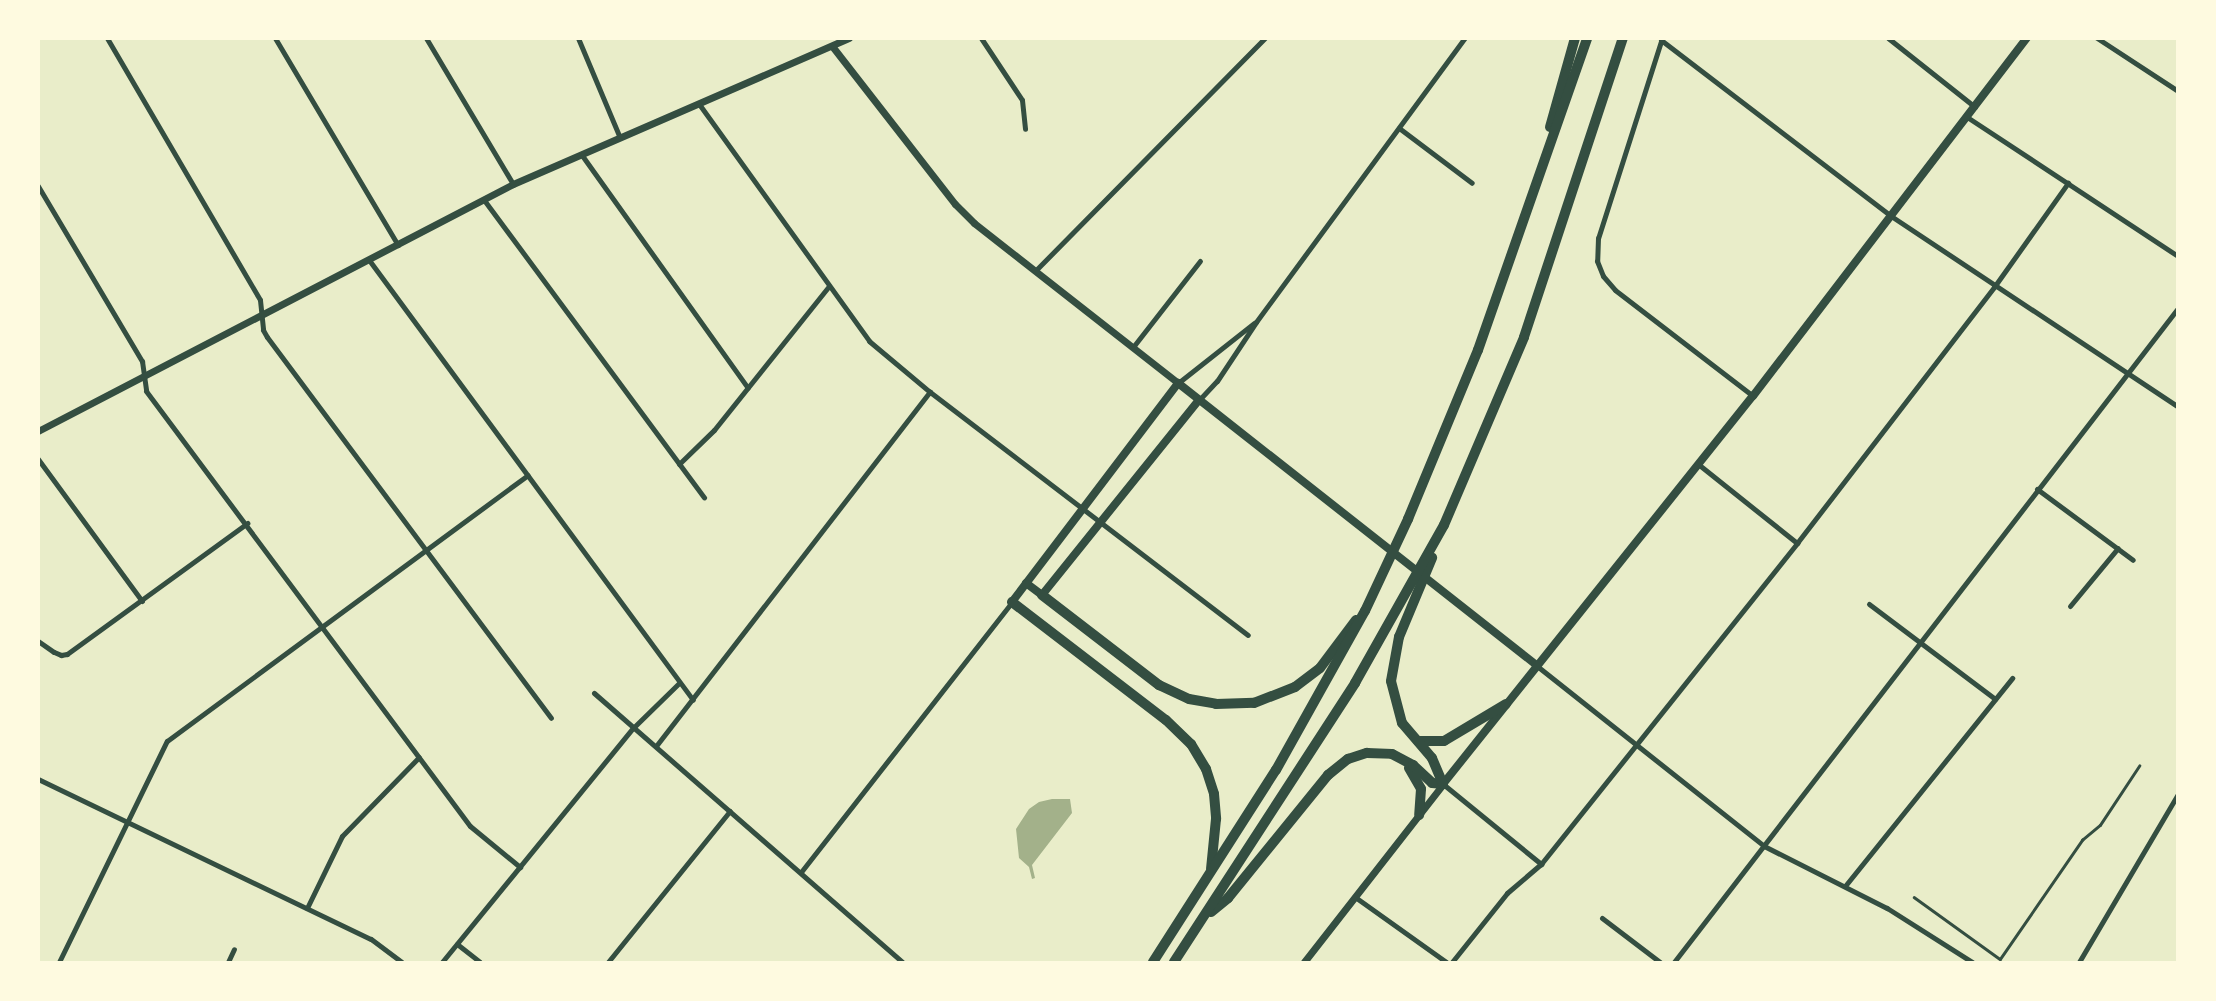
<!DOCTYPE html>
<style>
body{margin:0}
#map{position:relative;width:2216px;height:1001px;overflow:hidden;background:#e9edc9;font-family:"Titillium Web",sans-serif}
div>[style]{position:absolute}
.water>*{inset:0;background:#a3b18a}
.service>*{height:2.5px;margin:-1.25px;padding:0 1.25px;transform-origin:1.25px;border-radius:1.25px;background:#344e41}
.minor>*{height:5px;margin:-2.5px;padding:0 2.5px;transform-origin:2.5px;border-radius:2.5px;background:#344e41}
.tertiary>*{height:7px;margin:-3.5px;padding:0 3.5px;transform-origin:3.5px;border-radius:3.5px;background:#344e41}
.secondary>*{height:8px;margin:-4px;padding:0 4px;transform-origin:4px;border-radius:4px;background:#344e41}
.motorway>*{height:10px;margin:-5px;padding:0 5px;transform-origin:5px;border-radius:5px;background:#344e41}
span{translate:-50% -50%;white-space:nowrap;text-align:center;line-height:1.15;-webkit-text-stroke:5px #fefae0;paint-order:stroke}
.frame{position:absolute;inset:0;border:40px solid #fefae0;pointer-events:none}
</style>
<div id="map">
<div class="water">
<div style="clip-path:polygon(1052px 799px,1070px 799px,1072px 813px,1032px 865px,1035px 878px,1032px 879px,1029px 867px,1019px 858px,1016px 829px,1029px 809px,1039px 802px)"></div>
</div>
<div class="service">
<div style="left:1914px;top:897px;width:106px;rotate:35.8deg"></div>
<div style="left:2000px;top:959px;width:145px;rotate:-55.4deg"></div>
<div style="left:2082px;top:840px;width:23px;rotate:-40deg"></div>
<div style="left:2100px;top:825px;width:71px;rotate:-56.5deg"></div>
</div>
<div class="minor">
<div style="left:107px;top:38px;width:303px;rotate:59.7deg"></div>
<div style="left:260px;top:300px;width:30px;rotate:84deg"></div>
<div style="left:263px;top:330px;width:8px;rotate:60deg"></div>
<div style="left:267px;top:337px;width:475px;rotate:53.3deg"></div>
<div style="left:275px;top:38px;width:241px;rotate:59.3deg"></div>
<div style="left:426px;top:38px;width:170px;rotate:59.2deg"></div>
<div style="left:578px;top:38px;width:108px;rotate:67.2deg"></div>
<div style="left:981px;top:38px;width:74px;rotate:56.5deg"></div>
<div style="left:1022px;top:100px;width:29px;rotate:84deg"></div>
<div style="left:1662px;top:38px;width:210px;rotate:107.7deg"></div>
<div style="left:1598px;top:238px;width:23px;rotate:92deg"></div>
<div style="left:1597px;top:261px;width:16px;rotate:68deg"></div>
<div style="left:1603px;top:276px;width:18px;rotate:49deg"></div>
<div style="left:1615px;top:290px;width:174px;rotate:37.5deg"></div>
<div style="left:1888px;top:38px;width:111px;rotate:38.4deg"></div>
<div style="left:2097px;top:38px;width:97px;rotate:33.2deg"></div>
<div style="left:1661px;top:40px;width:290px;rotate:37.4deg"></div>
<div style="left:1891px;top:216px;width:345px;rotate:33.6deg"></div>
<div style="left:699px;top:104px;width:292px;rotate:54.3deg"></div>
<div style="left:869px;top:341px;width:80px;rotate:39.9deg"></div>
<div style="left:930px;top:392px;width:400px;rotate:37.4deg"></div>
<div style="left:1967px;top:117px;width:253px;rotate:33.4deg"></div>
<div style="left:1399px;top:128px;width:91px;rotate:37deg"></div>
<div style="left:581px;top:154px;width:287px;rotate:54.5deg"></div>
<div style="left:38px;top:186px;width:204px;rotate:59.3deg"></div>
<div style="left:142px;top:361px;width:30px;rotate:82deg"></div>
<div style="left:146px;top:391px;width:542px;rotate:53.32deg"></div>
<div style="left:470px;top:826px;width:65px;rotate:39.4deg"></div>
<div style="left:484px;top:200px;width:370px;rotate:53.5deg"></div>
<div style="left:369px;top:260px;width:546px;rotate:53.63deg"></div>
<div style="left:1035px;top:271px;width:327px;rotate:-45.4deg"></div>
<div style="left:1133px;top:347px;width:109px;rotate:-52.1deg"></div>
<div style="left:1178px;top:383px;width:97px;rotate:-38.3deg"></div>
<div style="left:1199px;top:400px;width:26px;rotate:-47deg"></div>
<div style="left:1217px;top:381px;width:71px;rotate:-56.5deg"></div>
<div style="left:1256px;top:322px;width:353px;rotate:-53.7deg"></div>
<div style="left:38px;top:459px;width:176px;rotate:53.8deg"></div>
<div style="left:679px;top:464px;width:49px;rotate:-44.2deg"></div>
<div style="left:714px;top:430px;width:184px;rotate:-51.4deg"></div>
<div style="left:1698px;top:464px;width:127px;rotate:38.6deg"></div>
<div style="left:2037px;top:489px;width:119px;rotate:36.5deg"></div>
<div style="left:1869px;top:604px;width:158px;rotate:37deg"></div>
<div style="left:2070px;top:606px;width:75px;rotate:-50.4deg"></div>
<div style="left:38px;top:641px;width:19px;rotate:35deg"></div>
<div style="left:54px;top:652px;width:8px;rotate:23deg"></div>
<div style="left:61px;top:655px;width:6px;rotate:-9deg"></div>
<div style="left:67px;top:654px;width:223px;rotate:-36deg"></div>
<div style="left:1537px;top:666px;width:290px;rotate:38.4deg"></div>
<div style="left:1764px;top:846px;width:138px;rotate:26.8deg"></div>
<div style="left:1887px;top:908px;width:101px;rotate:32.4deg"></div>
<div style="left:594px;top:693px;width:409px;rotate:41.1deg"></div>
<div style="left:656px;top:746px;width:448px;rotate:-52.3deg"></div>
<div style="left:38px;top:779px;width:369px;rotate:25.7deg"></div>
<div style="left:371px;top:939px;width:38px;rotate:37deg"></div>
<div style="left:1443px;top:784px;width:127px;rotate:39.2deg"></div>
<div style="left:801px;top:872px;width:343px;rotate:-52deg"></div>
<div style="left:1845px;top:886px;width:267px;rotate:-51.2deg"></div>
<div style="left:1355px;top:897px;width:112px;rotate:35.5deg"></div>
<div style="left:307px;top:908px;width:80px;rotate:-64.1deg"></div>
<div style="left:342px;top:836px;width:110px;rotate:-45.7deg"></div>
<div style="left:1602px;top:918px;width:73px;rotate:37.2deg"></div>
<div style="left:457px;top:944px;width:29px;rotate:38deg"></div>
<div style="left:59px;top:962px;width:246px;rotate:-64deg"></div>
<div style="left:167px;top:741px;width:448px;rotate:-36.4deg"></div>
<div style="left:228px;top:962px;width:14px;rotate:-65deg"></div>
<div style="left:442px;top:962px;width:303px;rotate:-50.8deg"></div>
<div style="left:634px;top:727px;width:63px;rotate:-44.4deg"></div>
<div style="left:608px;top:962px;width:194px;rotate:-51.1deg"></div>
<div style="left:1452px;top:962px;width:88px;rotate:-51.4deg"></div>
<div style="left:1507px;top:893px;width:45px;rotate:-40.5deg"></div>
<div style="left:1541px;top:864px;width:411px;rotate:-51.4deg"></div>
<div style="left:1797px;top:543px;width:323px;rotate:-52.4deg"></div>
<div style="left:1994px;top:287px;width:128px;rotate:-54.6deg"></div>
<div style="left:1674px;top:962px;width:826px;rotate:-52.38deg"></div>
<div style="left:2079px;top:962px;width:195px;rotate:-59.5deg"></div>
</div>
<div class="tertiary">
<div style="left:832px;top:46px;width:200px;rotate:52.1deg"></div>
<div style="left:955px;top:204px;width:27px;rotate:45deg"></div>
<div style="left:974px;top:223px;width:259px;rotate:38.1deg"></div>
<div style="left:38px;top:431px;width:535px;rotate:-27.47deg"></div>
<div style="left:513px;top:184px;width:366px;rotate:-23.5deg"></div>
<div style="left:1304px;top:962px;width:226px;rotate:-52deg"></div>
</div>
<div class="secondary">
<div style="left:1026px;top:583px;width:20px;rotate:37deg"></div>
<div style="left:1042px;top:595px;width:250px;rotate:-51.2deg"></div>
<div style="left:1012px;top:602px;width:275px;rotate:-52.8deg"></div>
<div style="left:1178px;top:383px;width:457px;rotate:38.2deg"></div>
<div style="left:1443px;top:784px;width:497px;rotate:-51.4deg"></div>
<div style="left:1753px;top:396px;width:451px;rotate:-52.6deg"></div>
</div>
<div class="motorway">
<div style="left:1550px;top:127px;width:92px;rotate:-74.3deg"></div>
<div style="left:1042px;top:595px;width:148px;rotate:37.6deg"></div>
<div style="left:1159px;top:685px;width:33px;rotate:25deg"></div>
<div style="left:1189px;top:699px;width:27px;rotate:10deg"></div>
<div style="left:1216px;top:704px;width:38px;rotate:-2deg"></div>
<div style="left:1254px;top:703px;width:44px;rotate:-21.3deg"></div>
<div style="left:1295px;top:687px;width:31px;rotate:-37deg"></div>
<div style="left:1320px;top:668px;width:60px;rotate:-53.1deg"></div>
<div style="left:1012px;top:602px;width:194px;rotate:37.5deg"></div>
<div style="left:1166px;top:720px;width:35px;rotate:44deg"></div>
<div style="left:1191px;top:744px;width:29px;rotate:59deg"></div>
<div style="left:1206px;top:769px;width:26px;rotate:72deg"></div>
<div style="left:1214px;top:794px;width:25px;rotate:85deg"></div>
<div style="left:1216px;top:819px;width:50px;rotate:95.7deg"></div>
<div style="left:1418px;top:741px;width:26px"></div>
<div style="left:1444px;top:741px;width:72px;rotate:-30.8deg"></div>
<div style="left:1409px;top:768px;width:24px;rotate:60deg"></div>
<div style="left:1421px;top:789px;width:26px;rotate:94deg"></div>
<div style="left:1211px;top:912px;width:22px;rotate:-39deg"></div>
<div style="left:1228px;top:898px;width:159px;rotate:-50.9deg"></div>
<div style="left:1328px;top:775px;width:26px;rotate:-39deg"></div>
<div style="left:1348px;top:759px;width:20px;rotate:-18deg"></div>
<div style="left:1367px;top:753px;width:25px;rotate:2deg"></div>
<div style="left:1392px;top:754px;width:24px;rotate:28deg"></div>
<div style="left:1413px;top:765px;width:26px;rotate:43deg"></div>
<div style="left:1432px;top:783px;width:11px;rotate:5deg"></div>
<div style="left:1443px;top:784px;width:28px;rotate:-113deg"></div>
<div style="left:1432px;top:758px;width:46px;rotate:-130.6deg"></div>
<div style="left:1402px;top:723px;width:43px;rotate:-104.7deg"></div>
<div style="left:1391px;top:681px;width:45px;rotate:-79.7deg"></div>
<div style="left:1399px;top:637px;width:86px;rotate:-67.3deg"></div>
<div style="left:1153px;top:962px;width:228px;rotate:-57.4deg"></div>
<div style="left:1276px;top:770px;width:182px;rotate:-60.8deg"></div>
<div style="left:1365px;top:611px;width:102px;rotate:-64.9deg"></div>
<div style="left:1408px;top:519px;width:183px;rotate:-67.5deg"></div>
<div style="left:1478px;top:350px;width:330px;rotate:-70.7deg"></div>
<div style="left:1174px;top:962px;width:333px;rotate:-57deg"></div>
<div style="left:1355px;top:683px;width:181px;rotate:-60.6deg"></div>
<div style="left:1444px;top:525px;width:204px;rotate:-66.9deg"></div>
<div style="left:1524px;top:337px;width:315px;rotate:-71.7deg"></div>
</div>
<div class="frame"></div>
</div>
